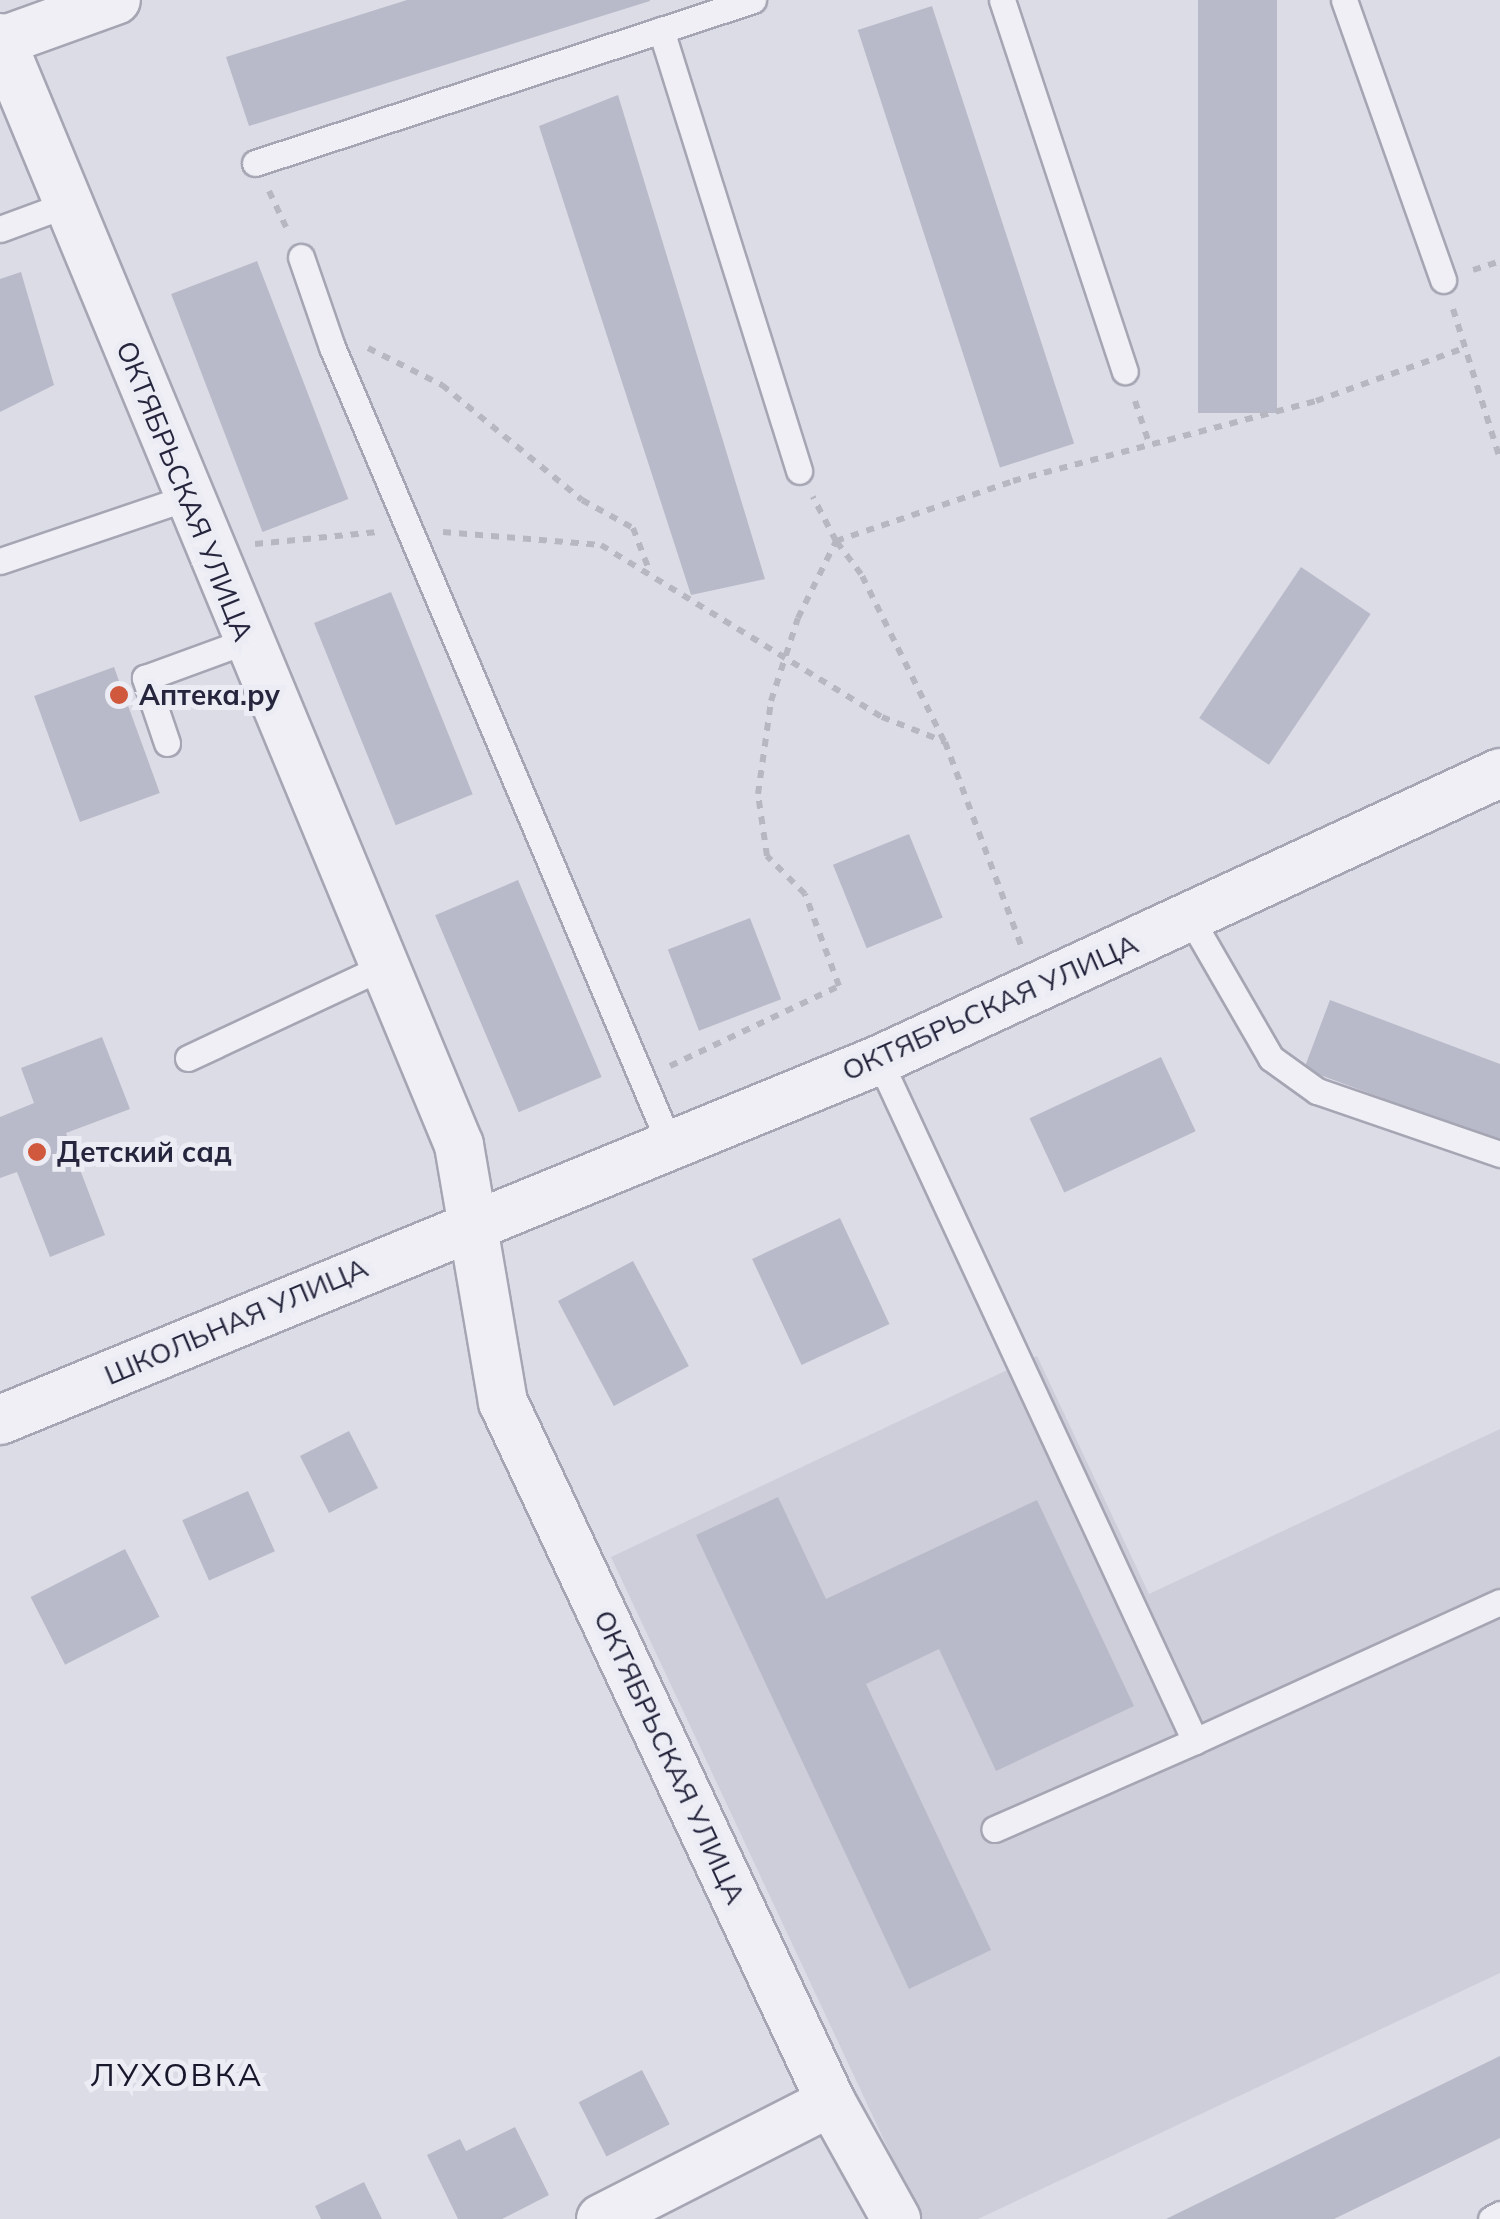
<!DOCTYPE html>
<meta charset="utf-8">
<style>
body{margin:0}
#map{position:relative;width:1500px;height:2219px;overflow:hidden;background:#dcdce6;font-family:Mulish,sans-serif}
div>[style]{position:absolute}
.built>*{inset:0;background:#cecedb}
.building>*{inset:0;background:#b9bac9;transform-origin:0 0}
.path>*{height:6px;margin-top:-3px;transform-origin:0;background:repeating-linear-gradient(90deg,#b6b7c1 0 8px,transparent 0 16px)}
.roads{filter:drop-shadow(2px 0 #a5a5b3) drop-shadow(-2px 0 #a5a5b3) drop-shadow(0 2px #a5a5b3) drop-shadow(0 -2px #a5a5b3)}
.lane>*{height:25px;margin:-12.5px;padding:0 12.5px;transform-origin:12.5px;border-radius:12.5px;background:#efeff5}
.street>*{height:48px;margin:-24px;padding:0 24px;transform-origin:24px;border-radius:24px;background:#efeff5}
.dots>*{width:28px;height:28px;translate:-50% -50%;box-sizing:border-box;border:5px solid #ebecf4;border-radius:50%}
span{translate:-50% -50%;white-space:nowrap;text-align:center;line-height:1.15;-webkit-text-stroke:10px #ebecf4;paint-order:stroke}
.street-label{font-size:28px;color:#25263d}
.poi-label{font-size:28px;color:#25263d;font-weight:700}
.left{translate:0 -50%;text-align:left}
.quarter-label{font-size:32px;color:#18182d;letter-spacing:2.5px}
</style>
<div id="map">
<div class="built">
<div style="clip-path:polygon(1037px 1356px,1149px 1594px,1500px 1429px,1500px 1973px,978px 2219px,921px 2219px,611px 1557px)"></div>
</div>
<div class="building">
<div style="clip-path:polygon(407px 0,650px 0,650px 1px,249px 126px,226px 57px)"></div>
<div style="left:1198px;top:0;width:79px;height:413px"></div>
<div style="left:932px;top:6px;width:460px;height:78px;rotate:72deg"></div>
<div style="clip-path:polygon(618px 95px,693px 342px,765px 579px,691px 595px,539px 126px)"></div>
<div style="left:257px;top:261px;width:255px;height:92px;rotate:69deg"></div>
<div style="clip-path:polygon(21px 272px,54px 385px,0 412px,0 279px)"></div>
<div style="left:1301px;top:567px;width:84px;height:182px;rotate:34deg"></div>
<div style="left:391px;top:592px;width:218px;height:83px;rotate:68deg"></div>
<div style="left:114px;top:667px;width:134px;height:85px;rotate:70deg"></div>
<div style="left:909px;top:834px;width:90px;height:82px;rotate:68deg"></div>
<div style="left:518px;top:880px;width:214px;height:90px;rotate:67deg"></div>
<div style="left:750px;top:918px;width:87px;height:88px;rotate:69deg"></div>
<div style="clip-path:polygon(1330px 1000px,1500px 1064px,1500px 1142px,1304px 1069px)"></div>
<div style="clip-path:polygon(102px 1037px,130px 1109px,66px 1133px,105px 1235px,50px 1257px,17px 1172px,0 1178px,0 1117px,34px 1103px,21px 1068px)"></div>
<div style="left:1161px;top:1057px;width:82px;height:145px;rotate:65deg"></div>
<div style="left:840px;top:1218px;width:117px;height:97px;rotate:65deg"></div>
<div style="left:633px;top:1261px;width:119px;height:85px;rotate:62deg"></div>
<div style="left:349px;top:1431px;width:64px;height:55px;rotate:63deg"></div>
<div style="left:248px;top:1491px;width:66px;height:72px;rotate:66deg"></div>
<div style="clip-path:polygon(778px 1497px,826px 1599px,1037px 1500px,1134px 1706px,996px 1771px,939px 1649px,866px 1684px,991px 1950px,909px 1989px,696px 1535px)"></div>
<div style="left:125px;top:1549px;width:76px;height:106px;rotate:63deg"></div>
<div style="clip-path:polygon(1500px 2056px,1500px 2138px,1334px 2219px,1166px 2219px)"></div>
<div style="left:642px;top:2070px;width:61px;height:71px;rotate:63deg"></div>
<div style="clip-path:polygon(515px 2127px,549px 2195px,502px 2219px,458px 2219px,427px 2155px,460px 2139px,466px 2151px)"></div>
<div style="clip-path:polygon(364px 2182px,382px 2219px,321px 2219px,315px 2206px)"></div>
</div>
<div class="path">
<div style="left:269px;top:191px;width:42px;rotate:64.7deg"></div>
<div style="left:1473px;top:270px;width:28px;rotate:-18deg"></div>
<div style="left:1453px;top:309px;width:157px;rotate:72.6deg"></div>
<div style="left:368px;top:348px;width:83px;rotate:26.6deg"></div>
<div style="left:442px;top:385px;width:181px;rotate:39.4deg"></div>
<div style="left:582px;top:500px;width:58px;rotate:28.8deg"></div>
<div style="left:633px;top:528px;width:45px;rotate:69.1deg"></div>
<div style="left:1135px;top:401px;width:47px;rotate:71.6deg"></div>
<div style="left:443px;top:532px;width:159px;rotate:4.7deg"></div>
<div style="left:601px;top:545px;width:329px;rotate:31.5deg"></div>
<div style="left:882px;top:717px;width:68px;rotate:21.6deg"></div>
<div style="left:945px;top:742px;width:217px;rotate:69.5deg"></div>
<div style="left:255px;top:544px;width:123px;rotate:-5.6deg"></div>
<div style="left:944px;top:741px;width:186px;rotate:-116.4deg"></div>
<div style="left:861px;top:574px;width:41px;rotate:-127.1deg"></div>
<div style="left:836px;top:541px;width:187px;rotate:-18.7deg"></div>
<div style="left:1013px;top:481px;width:313px;rotate:-14.8deg"></div>
<div style="left:1316px;top:401px;width:160px;rotate:-19.7deg"></div>
<div style="left:670px;top:1066px;width:187px;rotate:-25.3deg"></div>
<div style="left:839px;top:986px;width:98px;rotate:-110.3deg"></div>
<div style="left:805px;top:894px;width:54px;rotate:-135deg"></div>
<div style="left:767px;top:856px;width:63px;rotate:-98.3deg"></div>
<div style="left:758px;top:794px;width:94px;rotate:-82deg"></div>
<div style="left:771px;top:701px;width:87px;rotate:-72deg"></div>
<div style="left:798px;top:618px;width:86px;rotate:-63.7deg"></div>
<div style="left:836px;top:541px;width:50px;rotate:-117.6deg"></div>
</div>
<div class="roads">
<div class="lane">
<div style="left:1002px;top:0;width:391px;rotate:71.7deg"></div>
<div style="left:1344px;top:0;width:297px;rotate:70.5deg"></div>
<div style="left:661px;top:30px;width:462px;rotate:72.6deg"></div>
<div style="left:255px;top:163px;width:524px;rotate:-18.12deg"></div>
<div style="left:0;top:229px;width:72px;rotate:-20.2deg"></div>
<div style="left:301px;top:257px;width:95px;rotate:71deg"></div>
<div style="left:332px;top:347px;width:867px;rotate:67.04deg"></div>
<div style="left:0;top:561px;width:196px;rotate:-18.7deg"></div>
<div style="left:167px;top:743px;width:69px;rotate:-108.7deg"></div>
<div style="left:145px;top:678px;width:108px;rotate:-20.1deg"></div>
<div style="left:1189px;top:916px;width:164px;rotate:60deg"></div>
<div style="left:1271px;top:1058px;width:57px;rotate:35.7deg"></div>
<div style="left:1317px;top:1091px;width:194px;rotate:19deg"></div>
<div style="left:188px;top:1058px;width:217px;rotate:-25.1deg"></div>
<div style="left:879px;top:1060px;width:751px;rotate:65.11deg"></div>
<div style="left:1195px;top:1741px;width:219px;rotate:156.3deg"></div>
<div style="left:1195px;top:1741px;width:335px;rotate:-24.5deg"></div>
<div style="left:1491px;top:2219px;width:10px;rotate:-29deg"></div>
</div>
<div class="street">
<div style="left:0;top:38px;width:1198px;rotate:67.48deg"></div>
<div style="left:459px;top:1145px;width:261px;rotate:80.3deg"></div>
<div style="left:503px;top:1402px;width:773px;rotate:64.89deg"></div>
<div style="left:831px;top:2102px;width:134px;rotate:60.9deg"></div>
<div style="left:2px;top:41px;width:121px;rotate:-19.8deg"></div>
<div style="left:0;top:1420px;width:950px;rotate:-22.27deg"></div>
<div style="left:879px;top:1060px;width:684px;rotate:-24.8deg"></div>
<div style="left:601px;top:2219px;width:258px;rotate:-27deg"></div>
</div>
</div>
<div class="dots">
<div style="left:119px;top:695px;background:#d0583c"></div>
<div style="left:37px;top:1152px;background:#d0583c"></div>
</div>
<div class="street-label">
<span style="left:185px;top:491px;rotate:68deg">ОКТЯБРЬСКАЯ УЛИЦА</span>
<span style="left:990px;top:1007px;rotate:-24deg">ОКТЯБРЬСКАЯ УЛИЦА</span>
<span style="left:236px;top:1321px;rotate:-23deg">ШКОЛЬНАЯ УЛИЦА</span>
<span style="left:670px;top:1757px;rotate:65deg">ОКТЯБРЬСКАЯ УЛИЦА</span>
</div>
<div class="poi-label">
<span class="left" style="left:139px;top:695px">Аптека.ру</span>
<span class="left" style="left:57px;top:1152px">Детский сад</span>
</div>
<div class="quarter-label">
<span style="left:177px;top:2074px">ЛУХОВКА</span>
</div>
</div>
